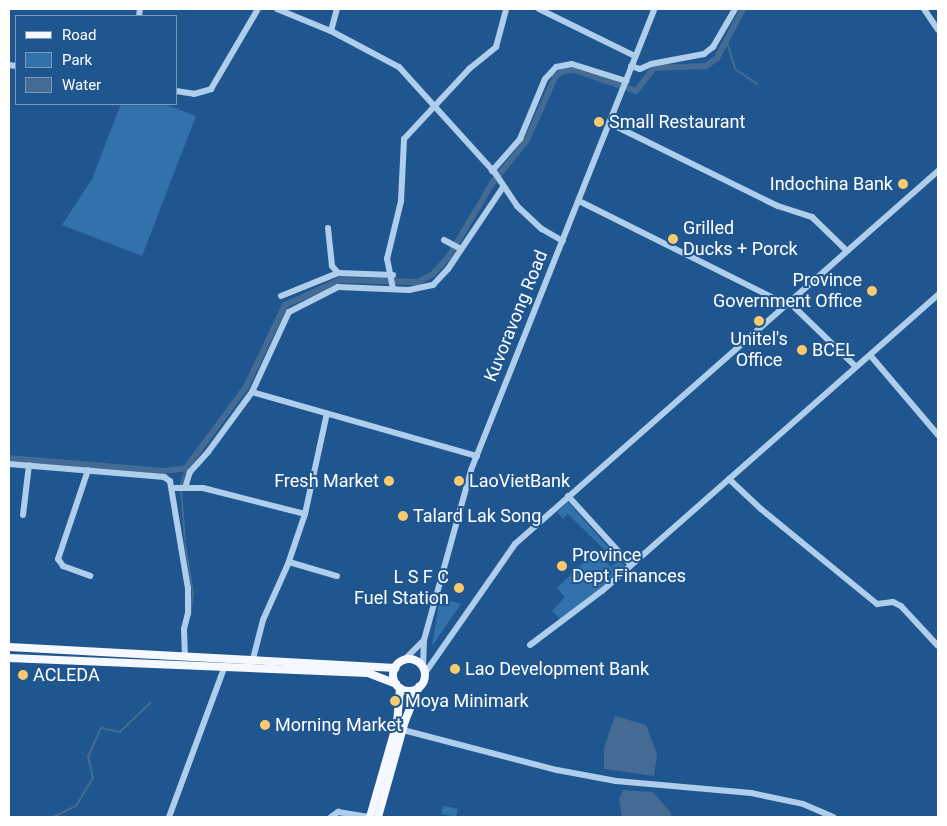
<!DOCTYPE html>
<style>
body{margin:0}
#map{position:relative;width:947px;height:826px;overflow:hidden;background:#20568f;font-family:Roboto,sans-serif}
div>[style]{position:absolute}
.green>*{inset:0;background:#3371ac;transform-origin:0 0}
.water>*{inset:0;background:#446b93}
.stream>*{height:2px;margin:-1px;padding:0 1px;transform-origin:1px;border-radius:1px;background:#446b93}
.canal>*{height:6px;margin:-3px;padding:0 3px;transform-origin:3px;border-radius:3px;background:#446b93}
.minor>*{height:6px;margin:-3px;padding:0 3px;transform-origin:3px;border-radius:3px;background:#afceec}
.major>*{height:8px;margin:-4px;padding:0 4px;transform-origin:4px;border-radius:4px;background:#f5f9ff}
.major>.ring{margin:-4px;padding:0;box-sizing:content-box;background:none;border:8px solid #f5f9ff;border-radius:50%}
.dots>*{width:14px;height:14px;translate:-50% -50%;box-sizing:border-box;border:2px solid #20568f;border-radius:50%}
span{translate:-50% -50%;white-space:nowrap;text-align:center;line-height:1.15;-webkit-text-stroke:4px #20568f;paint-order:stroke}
.poi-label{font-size:18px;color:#fff}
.left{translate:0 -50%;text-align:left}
.right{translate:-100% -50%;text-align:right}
.street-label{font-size:18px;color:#fff}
.frame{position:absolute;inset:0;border:10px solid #fff;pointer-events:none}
.legend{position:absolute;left:15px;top:15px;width:162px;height:90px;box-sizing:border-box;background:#20568f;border:1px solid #799abc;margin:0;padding:6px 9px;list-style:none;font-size:15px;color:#fff}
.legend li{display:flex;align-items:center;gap:10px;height:25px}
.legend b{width:25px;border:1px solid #799abc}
</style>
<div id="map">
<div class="green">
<div style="clip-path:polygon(121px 104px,164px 104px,196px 116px,142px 256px,62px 225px,92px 179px)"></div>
<div style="clip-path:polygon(568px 502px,625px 566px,601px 589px,560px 619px,552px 611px,565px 597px,557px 588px,591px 555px,589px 552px,593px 548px,611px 567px,617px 562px,568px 514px,563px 519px,557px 512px)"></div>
<div style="clip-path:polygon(443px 599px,461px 604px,432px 646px,439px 603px)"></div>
<div style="left:443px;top:806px;width:15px;height:8px;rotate:11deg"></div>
</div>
<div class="water">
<div style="clip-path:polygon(615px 716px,646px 725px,657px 754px,654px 776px,604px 769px,604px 748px)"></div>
<div style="clip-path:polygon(623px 790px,653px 792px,671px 813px,671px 817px,622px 817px,619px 799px)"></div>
</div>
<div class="stream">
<div style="left:726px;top:39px;width:31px;rotate:73deg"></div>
<div style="left:735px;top:69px;width:27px;rotate:34deg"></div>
<div style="left:181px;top:485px;width:18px;rotate:-74deg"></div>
<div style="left:181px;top:490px;width:50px;rotate:85.4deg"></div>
<div style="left:185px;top:543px;width:51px;rotate:80.9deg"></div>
<div style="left:193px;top:593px;width:23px;rotate:97deg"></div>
<div style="left:53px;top:817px;width:25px;rotate:-26deg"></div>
<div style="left:76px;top:806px;width:33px;rotate:-59deg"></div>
<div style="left:93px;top:778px;width:22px;rotate:-103deg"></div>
<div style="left:88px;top:757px;width:32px;rotate:-66deg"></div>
<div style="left:101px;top:728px;width:19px;rotate:12deg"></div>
<div style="left:120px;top:732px;width:42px;rotate:-44deg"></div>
</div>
<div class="canal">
<div style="left:9px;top:458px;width:155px;rotate:4.8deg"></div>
<div style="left:163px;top:471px;width:23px;rotate:-7deg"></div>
<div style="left:186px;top:468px;width:101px;rotate:-53.5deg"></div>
<div style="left:246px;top:387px;width:91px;rotate:-64.6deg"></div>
<div style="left:285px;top:305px;width:60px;rotate:-24.4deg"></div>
<div style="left:340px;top:280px;width:78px;rotate:1.5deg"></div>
<div style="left:418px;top:282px;width:17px;rotate:-28deg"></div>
<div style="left:433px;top:274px;width:24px;rotate:-48deg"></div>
<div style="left:449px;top:256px;width:86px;rotate:-59.3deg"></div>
<div style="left:493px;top:182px;width:54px;rotate:-51deg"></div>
<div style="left:527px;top:140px;width:69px;rotate:-66deg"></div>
<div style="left:555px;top:77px;width:10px;rotate:-37deg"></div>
<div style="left:563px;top:71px;width:11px;rotate:-5deg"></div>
<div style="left:574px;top:70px;width:65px;rotate:18.7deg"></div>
<div style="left:636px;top:91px;width:29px;rotate:-52deg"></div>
<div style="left:654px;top:68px;width:52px;rotate:-2.2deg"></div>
<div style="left:706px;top:66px;width:14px;rotate:-36deg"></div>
<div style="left:717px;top:58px;width:55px;rotate:-62deg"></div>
</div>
<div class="minor">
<div style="left:277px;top:9px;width:58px;rotate:22.2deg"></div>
<div style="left:331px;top:31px;width:77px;rotate:27.9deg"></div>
<div style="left:399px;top:67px;width:143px;rotate:47.8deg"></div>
<div style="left:495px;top:173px;width:40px;rotate:56deg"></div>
<div style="left:517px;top:206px;width:34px;rotate:43deg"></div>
<div style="left:542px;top:229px;width:24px;rotate:30deg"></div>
<div style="left:539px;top:9px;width:107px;rotate:26.1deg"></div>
<div style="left:924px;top:9px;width:25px;rotate:56deg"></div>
<div style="left:139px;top:16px;width:7px;rotate:-82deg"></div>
<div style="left:331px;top:31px;width:23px;rotate:-75deg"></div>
<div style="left:9px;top:65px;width:7px;rotate:8deg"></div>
<div style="left:631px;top:66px;width:9px;rotate:18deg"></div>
<div style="left:640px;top:69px;width:12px;rotate:-24deg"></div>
<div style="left:651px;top:64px;width:54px;rotate:-10.7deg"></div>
<div style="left:704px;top:54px;width:11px;rotate:-38deg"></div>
<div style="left:713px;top:47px;width:44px;rotate:-59.9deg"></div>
<div style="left:176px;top:91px;width:18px;rotate:9deg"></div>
<div style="left:194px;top:94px;width:18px;rotate:-16deg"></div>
<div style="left:211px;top:89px;width:93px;rotate:-59.6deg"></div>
<div style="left:609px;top:123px;width:188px;rotate:26.2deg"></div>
<div style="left:778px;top:206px;width:36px;rotate:18deg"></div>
<div style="left:812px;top:217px;width:49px;rotate:44.2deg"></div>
<div style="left:492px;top:171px;width:43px;rotate:-48.8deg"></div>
<div style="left:520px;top:139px;width:65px;rotate:-67.4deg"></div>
<div style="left:545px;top:79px;width:16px;rotate:-47deg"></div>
<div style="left:556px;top:67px;width:16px;rotate:-11deg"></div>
<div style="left:572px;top:64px;width:57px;rotate:17.5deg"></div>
<div style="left:579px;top:201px;width:231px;rotate:26.5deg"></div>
<div style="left:328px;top:228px;width:38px;rotate:84deg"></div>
<div style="left:332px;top:266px;width:9px;rotate:49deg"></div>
<div style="left:444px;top:240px;width:19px;rotate:28deg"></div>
<div style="left:393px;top:289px;width:31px;rotate:-101deg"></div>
<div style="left:387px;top:259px;width:60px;rotate:-76.4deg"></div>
<div style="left:401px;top:201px;width:62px;rotate:-87.2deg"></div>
<div style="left:404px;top:139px;width:96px;rotate:-47.1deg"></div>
<div style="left:469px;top:69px;width:35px;rotate:-39deg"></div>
<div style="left:496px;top:47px;width:39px;rotate:-75deg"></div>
<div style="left:281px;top:296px;width:61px;rotate:-22deg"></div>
<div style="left:338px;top:273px;width:55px;rotate:2.1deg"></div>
<div style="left:789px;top:302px;width:93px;rotate:44.1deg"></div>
<div style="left:870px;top:355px;width:105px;rotate:49.6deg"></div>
<div style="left:252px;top:392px;width:234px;rotate:15.9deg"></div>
<div style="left:9px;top:464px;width:156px;rotate:4.8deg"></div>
<div style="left:164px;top:477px;width:7px;rotate:34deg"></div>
<div style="left:170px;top:481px;width:109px;rotate:80.5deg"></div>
<div style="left:188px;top:588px;width:25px;rotate:90deg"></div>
<div style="left:188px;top:613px;width:16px;rotate:104deg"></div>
<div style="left:184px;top:629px;width:27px;rotate:88deg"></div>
<div style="left:88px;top:470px;width:94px;rotate:108.6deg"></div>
<div style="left:58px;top:559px;width:9px;rotate:54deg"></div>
<div style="left:63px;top:566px;width:29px;rotate:20deg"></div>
<div style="left:729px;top:479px;width:44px;rotate:43.2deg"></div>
<div style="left:761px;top:509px;width:150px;rotate:39.3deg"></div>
<div style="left:877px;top:604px;width:16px;rotate:-7deg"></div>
<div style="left:893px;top:602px;width:9px;rotate:27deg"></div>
<div style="left:901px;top:606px;width:54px;rotate:47.2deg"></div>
<div style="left:174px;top:488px;width:29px"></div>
<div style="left:203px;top:488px;width:105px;rotate:14.3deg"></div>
<div style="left:185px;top:488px;width:17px;rotate:-73deg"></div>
<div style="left:190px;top:472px;width:27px;rotate:-48deg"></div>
<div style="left:208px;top:452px;width:74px;rotate:-53.7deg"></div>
<div style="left:252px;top:392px;width:88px;rotate:-65.2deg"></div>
<div style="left:289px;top:312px;width:55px;rotate:-27deg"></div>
<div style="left:338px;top:287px;width:71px;rotate:2.4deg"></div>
<div style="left:409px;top:290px;width:25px;rotate:-12deg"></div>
<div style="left:433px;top:285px;width:22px;rotate:-47deg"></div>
<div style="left:448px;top:269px;width:99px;rotate:-56.1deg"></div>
<div style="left:568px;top:496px;width:93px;rotate:47.6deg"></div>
<div style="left:23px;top:515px;width:50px;rotate:-83.2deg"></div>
<div style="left:289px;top:562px;width:50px;rotate:16.3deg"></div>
<div style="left:530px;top:645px;width:90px;rotate:-36.9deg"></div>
<div style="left:602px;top:591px;width:448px;rotate:-41.4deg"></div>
<div style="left:253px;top:659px;width:40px;rotate:-75.6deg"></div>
<div style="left:263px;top:620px;width:61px;rotate:-65.9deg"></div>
<div style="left:288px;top:564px;width:53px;rotate:-71.2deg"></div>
<div style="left:305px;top:514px;width:103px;rotate:-77.7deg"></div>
<div style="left:405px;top:659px;width:25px;rotate:-45deg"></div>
<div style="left:423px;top:667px;width:27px;rotate:-88deg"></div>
<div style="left:424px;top:640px;width:176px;rotate:-74.5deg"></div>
<div style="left:471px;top:470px;width:496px;rotate:-68.3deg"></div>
<div style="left:425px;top:673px;width:157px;rotate:-55.1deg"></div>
<div style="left:515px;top:544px;width:564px;rotate:-41.41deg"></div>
<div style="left:403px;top:730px;width:159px;rotate:14.6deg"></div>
<div style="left:557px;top:770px;width:60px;rotate:10.6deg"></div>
<div style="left:616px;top:781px;width:136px;rotate:5.1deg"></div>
<div style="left:751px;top:793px;width:53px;rotate:11.9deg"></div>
<div style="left:803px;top:804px;width:33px;rotate:23deg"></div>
<div style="left:169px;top:817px;width:161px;rotate:-69.7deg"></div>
<div style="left:331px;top:817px;width:9px;rotate:-36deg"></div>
<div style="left:338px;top:812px;width:31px;rotate:9deg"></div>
</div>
<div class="major">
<div style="left:9px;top:647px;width:387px;rotate:3.1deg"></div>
<div style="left:9px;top:658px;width:359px;rotate:2.4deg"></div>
<div style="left:368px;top:673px;width:30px;rotate:21deg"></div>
<div class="ring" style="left:393px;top:659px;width:24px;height:24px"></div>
<div style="left:370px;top:817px;width:98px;rotate:-74deg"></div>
<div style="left:397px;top:723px;width:35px;rotate:-85deg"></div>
<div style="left:378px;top:817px;width:100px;rotate:-74.3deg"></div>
<div style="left:405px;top:721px;width:37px;rotate:-68deg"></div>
</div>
<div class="dots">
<div style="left:599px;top:122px;background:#faca6f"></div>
<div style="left:903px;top:184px;background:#faca6f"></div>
<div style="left:673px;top:239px;background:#faca6f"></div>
<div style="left:872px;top:291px;background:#faca6f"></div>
<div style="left:759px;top:321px;background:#faca6f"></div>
<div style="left:802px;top:350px;background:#faca6f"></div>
<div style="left:389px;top:481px;background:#faca6f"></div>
<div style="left:459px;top:481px;background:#faca6f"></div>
<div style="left:403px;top:516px;background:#faca6f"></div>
<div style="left:562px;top:566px;background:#faca6f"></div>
<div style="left:459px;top:588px;background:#faca6f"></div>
<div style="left:455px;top:669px;background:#faca6f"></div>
<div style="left:23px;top:675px;background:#faca6f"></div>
<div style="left:395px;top:701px;background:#faca6f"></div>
<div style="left:265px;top:725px;background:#faca6f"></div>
</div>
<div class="poi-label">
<span class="left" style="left:609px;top:122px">Small Restaurant</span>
<span class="right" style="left:893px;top:184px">Indochina Bank</span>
<span class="left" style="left:683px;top:239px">Grilled<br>Ducks + Porck</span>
<span class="right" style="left:862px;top:291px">Province<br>Government Office</span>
<span style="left:759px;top:350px">Unitel's<br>Office</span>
<span class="left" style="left:812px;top:350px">BCEL</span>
<span class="right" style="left:379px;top:481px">Fresh Market</span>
<span class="left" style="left:469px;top:481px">LaoVietBank</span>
<span class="left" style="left:413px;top:516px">Talard Lak Song</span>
<span class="left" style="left:572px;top:566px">Province<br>Dept Finances</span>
<span class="right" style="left:449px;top:588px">L S F C<br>Fuel Station</span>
<span class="left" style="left:465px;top:669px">Lao Development Bank</span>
<span class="left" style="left:33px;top:675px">ACLEDA</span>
<span class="left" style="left:405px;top:701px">Moya Minimark</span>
<span class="left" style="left:275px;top:725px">Morning Market</span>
</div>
<div class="street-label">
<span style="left:516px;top:316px;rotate:-68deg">Kuvoravong Road</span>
</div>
<div class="frame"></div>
<ul class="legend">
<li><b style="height:6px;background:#f5f9ff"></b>Road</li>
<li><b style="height:14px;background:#3371ac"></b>Park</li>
<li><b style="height:14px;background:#446b93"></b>Water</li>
</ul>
</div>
